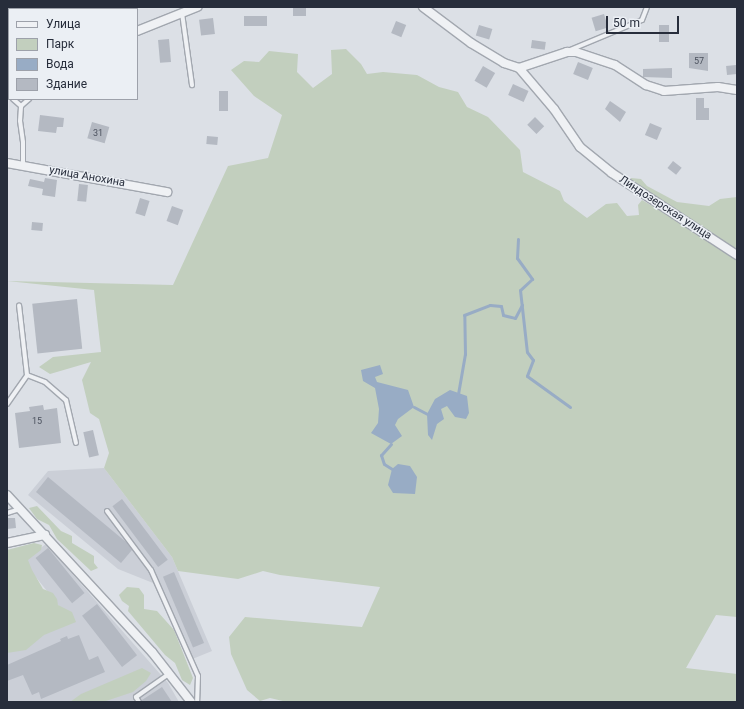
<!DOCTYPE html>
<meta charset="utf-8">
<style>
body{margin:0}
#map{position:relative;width:744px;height:709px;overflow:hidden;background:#dce0e6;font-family:Roboto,sans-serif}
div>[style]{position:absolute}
.built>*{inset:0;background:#cbcfd7}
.green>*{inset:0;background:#c2cfbe}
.water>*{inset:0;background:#98acc5}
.stream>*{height:3px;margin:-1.5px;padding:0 1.5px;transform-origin:1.5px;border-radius:1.5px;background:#98acc5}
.building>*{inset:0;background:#b4b9c2;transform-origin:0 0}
.roads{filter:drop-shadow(1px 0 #a2a7af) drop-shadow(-1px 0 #a2a7af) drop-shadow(0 1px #a2a7af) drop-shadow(0 -1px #a2a7af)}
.service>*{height:4px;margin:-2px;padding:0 2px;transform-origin:2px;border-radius:2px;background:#eff1f4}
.minor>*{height:8px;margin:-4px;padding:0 4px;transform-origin:4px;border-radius:4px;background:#eff1f4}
span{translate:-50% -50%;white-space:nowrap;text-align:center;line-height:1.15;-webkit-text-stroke:3px #ebeff4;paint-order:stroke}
.number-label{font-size:9px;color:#4a505d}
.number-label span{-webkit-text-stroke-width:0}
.street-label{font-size:11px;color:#272d3b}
.frame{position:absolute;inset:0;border:8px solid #272d3b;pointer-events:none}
.legend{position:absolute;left:8px;top:8px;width:130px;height:92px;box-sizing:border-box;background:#ebeff4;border:1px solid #9da1aa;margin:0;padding:5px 7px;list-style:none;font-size:12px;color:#272d3b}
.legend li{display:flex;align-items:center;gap:8px;height:20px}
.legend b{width:20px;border:1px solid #9da1aa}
.scale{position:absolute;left:606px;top:16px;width:73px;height:18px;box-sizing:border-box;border:2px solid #272d3b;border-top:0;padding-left:5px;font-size:12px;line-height:14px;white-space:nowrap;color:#272d3b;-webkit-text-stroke:3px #ebeff4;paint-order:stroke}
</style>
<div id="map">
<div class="built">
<div style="clip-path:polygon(104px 468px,172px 557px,212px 651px,190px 660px,153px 583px,118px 569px,28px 495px,48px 471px)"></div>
<div style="clip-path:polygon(46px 544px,168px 683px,179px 702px,7px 702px,7px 646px,71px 621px,23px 561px)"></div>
</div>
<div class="green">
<div style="clip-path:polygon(346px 49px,361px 64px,367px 74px,383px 72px,417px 75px,439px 87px,458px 92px,467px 107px,488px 117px,520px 150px,523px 172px,560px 191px,564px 201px,587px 218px,606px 204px,617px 203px,627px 216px,639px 215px,638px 205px,642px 200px,695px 231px,737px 260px,737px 617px,716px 615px,686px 668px,737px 674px,737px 702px,287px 702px,270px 698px,260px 701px,247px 690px,231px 654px,229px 637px,245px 617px,362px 627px,380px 587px,280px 575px,263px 571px,238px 579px,178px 571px,172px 557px,104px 468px,109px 453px,99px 419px,90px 413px,82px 380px,91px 362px,50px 374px,39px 367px,53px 357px,101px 352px,94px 290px,7px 281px,173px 285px,228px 166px,268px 158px,282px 115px,254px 96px,231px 70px,244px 61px,259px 62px,269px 51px,298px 54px,297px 72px,313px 88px,332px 74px,331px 50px)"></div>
<div style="clip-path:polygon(631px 178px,641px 179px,647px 186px,677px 202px,709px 206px,720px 199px,737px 197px,737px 250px,630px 182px)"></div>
<div style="clip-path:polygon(37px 506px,61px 531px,72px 536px,72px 543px,94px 556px,94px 563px,98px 568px,91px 571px,57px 539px,49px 525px,37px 519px,29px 508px)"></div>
<div style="clip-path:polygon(34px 543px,42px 545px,41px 550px,28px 560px,32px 570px,43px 589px,53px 593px,57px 599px,58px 605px,72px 612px,76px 622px,44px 635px,26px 650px,7px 653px,7px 550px)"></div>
<div style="clip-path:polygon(127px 587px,139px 588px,144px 595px,144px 609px,157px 611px,174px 630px,193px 678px,190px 685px,182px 680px,175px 663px,165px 655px,128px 611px,129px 606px,122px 601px,119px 595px)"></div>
<div style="clip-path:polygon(142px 668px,151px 673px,146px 681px,133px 692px,103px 702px,70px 702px,81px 694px)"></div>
</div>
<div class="water">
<div style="clip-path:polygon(380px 365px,383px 374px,375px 377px,377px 382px,408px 390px,414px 407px,398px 419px,395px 425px,402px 436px,391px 444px,371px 433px,378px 423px,379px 409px,375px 388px,363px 381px,361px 370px)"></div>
<div style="clip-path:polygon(450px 390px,467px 396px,469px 413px,466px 419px,455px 417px,447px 406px,441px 409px,444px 419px,437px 424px,432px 440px,428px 435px,427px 414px,435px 399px)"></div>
<div style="clip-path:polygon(398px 464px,410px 466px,417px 477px,415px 494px,393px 493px,388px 485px,392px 469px)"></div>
</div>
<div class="stream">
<div style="left:518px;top:239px;width:19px;rotate:93deg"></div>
<div style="left:517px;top:258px;width:26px;rotate:54deg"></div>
<div style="left:532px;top:279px;width:16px;rotate:137deg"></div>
<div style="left:520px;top:290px;width:62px;rotate:83.6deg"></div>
<div style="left:527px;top:352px;width:10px;rotate:53deg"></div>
<div style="left:533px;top:360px;width:17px;rotate:111deg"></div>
<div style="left:527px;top:376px;width:53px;rotate:35.8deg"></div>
<div style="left:458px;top:394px;width:41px;rotate:-80.1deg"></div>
<div style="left:465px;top:354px;width:39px;rotate:-91deg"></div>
<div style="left:464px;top:315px;width:28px;rotate:-21deg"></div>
<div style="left:490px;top:305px;width:11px;rotate:5deg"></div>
<div style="left:501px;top:306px;width:9px;rotate:77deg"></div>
<div style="left:503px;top:315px;width:12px;rotate:14deg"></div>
<div style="left:515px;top:318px;width:15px;rotate:-62deg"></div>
<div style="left:414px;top:407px;width:15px;rotate:28deg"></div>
<div style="left:391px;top:444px;width:15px;rotate:132deg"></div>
<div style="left:381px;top:455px;width:9px;rotate:72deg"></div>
<div style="left:384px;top:464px;width:9px;rotate:32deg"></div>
</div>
<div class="building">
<div style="left:293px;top:7px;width:13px;height:9px"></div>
<div style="left:604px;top:14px;width:14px;height:13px;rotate:73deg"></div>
<div style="left:244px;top:16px;width:23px;height:10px"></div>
<div style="left:213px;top:18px;width:16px;height:14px;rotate:83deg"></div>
<div style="left:396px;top:21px;width:11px;height:13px;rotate:22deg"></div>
<div style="left:479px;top:25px;width:14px;height:11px;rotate:17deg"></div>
<div style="left:659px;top:25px;width:10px;height:17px"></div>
<div style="left:169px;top:39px;width:23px;height:11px;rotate:85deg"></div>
<div style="left:532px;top:40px;width:14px;height:8px;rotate:8deg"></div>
<div style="clip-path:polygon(689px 53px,708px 53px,708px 71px,689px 68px)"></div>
<div style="left:578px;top:62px;width:16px;height:13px;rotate:22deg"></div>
<div style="left:736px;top:65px;width:9px;height:10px;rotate:84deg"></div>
<div style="left:483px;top:66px;width:14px;height:17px;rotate:30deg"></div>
<div style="clip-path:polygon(672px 68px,672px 78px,643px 77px,643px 69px)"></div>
<div style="left:513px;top:84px;width:17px;height:12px;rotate:24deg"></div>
<div style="left:219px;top:91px;width:9px;height:20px"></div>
<div style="clip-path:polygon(696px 98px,704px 98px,704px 108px,709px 108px,709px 120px,696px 120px)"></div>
<div style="clip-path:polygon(610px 101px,626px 112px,620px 122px,605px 109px)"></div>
<div style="clip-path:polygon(40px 115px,64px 118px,63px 127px,57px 127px,56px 133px,38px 131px)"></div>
<div style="left:535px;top:117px;width:13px;height:11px;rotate:45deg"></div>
<div style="left:92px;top:122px;width:18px;height:17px;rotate:16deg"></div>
<div style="left:650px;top:123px;width:13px;height:13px;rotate:23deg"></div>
<div style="left:207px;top:136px;width:11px;height:8px;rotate:5deg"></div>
<div style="left:673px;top:161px;width:11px;height:9px;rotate:38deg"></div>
<div style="clip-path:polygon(45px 178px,57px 180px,55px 197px,42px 195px,43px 189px,28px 186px,30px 179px,44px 182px)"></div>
<div style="left:79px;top:184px;width:9px;height:17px;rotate:6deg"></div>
<div style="left:140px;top:198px;width:10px;height:16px;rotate:17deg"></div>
<div style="left:172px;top:206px;width:12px;height:16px;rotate:20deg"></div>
<div style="left:32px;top:222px;width:11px;height:8px;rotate:5deg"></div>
<div style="left:77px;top:299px;width:50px;height:45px;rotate:84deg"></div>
<div style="clip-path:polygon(43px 405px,44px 410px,57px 408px,61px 443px,19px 448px,15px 413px,30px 411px,29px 407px)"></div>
<div style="left:93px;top:430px;width:26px;height:10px;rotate:77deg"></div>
<div style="clip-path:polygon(48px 477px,126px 542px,132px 550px,121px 563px,36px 492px)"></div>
<div style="left:122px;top:499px;width:76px;height:12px;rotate:53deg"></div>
<div style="clip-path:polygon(7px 518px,15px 518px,16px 528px,7px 529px)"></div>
<div style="left:48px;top:548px;width:58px;height:16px;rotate:51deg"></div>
<div style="left:174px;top:572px;width:77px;height:12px;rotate:67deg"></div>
<div style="left:97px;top:604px;width:65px;height:19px;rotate:52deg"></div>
<div style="clip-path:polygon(79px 635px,89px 660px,98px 656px,105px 672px,41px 699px,39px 692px,32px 695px,23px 675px,7px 681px,7px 665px,61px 641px,60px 639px,67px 636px,68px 639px)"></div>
<div style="clip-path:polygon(162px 687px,172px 702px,142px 702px,142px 700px)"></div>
</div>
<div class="roads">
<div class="service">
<div style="left:182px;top:13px;width:73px;rotate:82.1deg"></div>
<div style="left:570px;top:50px;width:78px;rotate:-22.6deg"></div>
<div style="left:642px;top:20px;width:14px;rotate:-69deg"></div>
<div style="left:7px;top:94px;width:3px;rotate:45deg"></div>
<div style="left:13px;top:99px;width:11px;rotate:41deg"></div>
<div style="left:23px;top:166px;width:24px;rotate:-90deg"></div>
<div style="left:23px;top:142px;width:21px;rotate:-98deg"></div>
<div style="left:20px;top:121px;width:15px;rotate:-86deg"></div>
<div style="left:21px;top:106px;width:11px;rotate:-41deg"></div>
<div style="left:27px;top:375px;width:19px;rotate:21deg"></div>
<div style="left:45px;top:382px;width:28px;rotate:41deg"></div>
<div style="left:66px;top:400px;width:44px;rotate:76.9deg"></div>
<div style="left:7px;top:404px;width:35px;rotate:-55deg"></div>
<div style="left:27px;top:375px;width:70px;rotate:-96.5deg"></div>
<div style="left:107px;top:511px;width:74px;rotate:53.3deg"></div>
<div style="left:151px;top:570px;width:116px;rotate:66.1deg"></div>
<div style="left:198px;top:676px;width:26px;rotate:92deg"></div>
<div style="left:7px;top:513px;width:14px;rotate:-17deg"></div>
<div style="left:139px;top:702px;width:6px;rotate:-121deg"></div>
<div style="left:136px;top:697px;width:42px;rotate:-35.2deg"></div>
</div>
<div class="minor">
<div style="left:88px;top:7px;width:3px;rotate:45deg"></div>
<div style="left:423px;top:7px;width:60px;rotate:36.9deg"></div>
<div style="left:471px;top:43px;width:39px;rotate:31deg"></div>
<div style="left:504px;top:63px;width:16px;rotate:18deg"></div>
<div style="left:519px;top:68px;width:54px;rotate:49.5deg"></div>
<div style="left:554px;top:109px;width:46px;rotate:55.6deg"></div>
<div style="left:580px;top:147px;width:41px;rotate:39.1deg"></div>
<div style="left:612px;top:173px;width:149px;rotate:33.3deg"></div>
<div style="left:137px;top:31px;width:65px;rotate:-21.8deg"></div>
<div style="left:519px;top:68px;width:51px;rotate:-18.4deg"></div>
<div style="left:567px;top:52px;width:9px"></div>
<div style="left:576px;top:52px;width:41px;rotate:18.4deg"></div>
<div style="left:615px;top:65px;width:37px;rotate:33deg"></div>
<div style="left:646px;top:85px;width:19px;rotate:18deg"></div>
<div style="left:664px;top:91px;width:54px;rotate:-4.2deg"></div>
<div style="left:718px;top:87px;width:19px;rotate:9deg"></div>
<div style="left:7px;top:163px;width:163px;rotate:10.3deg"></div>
<div style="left:7px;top:495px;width:214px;rotate:47.3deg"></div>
<div style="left:152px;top:652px;width:63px;rotate:52deg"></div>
<div style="left:7px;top:543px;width:39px;rotate:-12deg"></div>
</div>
</div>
<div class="number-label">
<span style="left:699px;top:61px">57</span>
<span style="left:98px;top:133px">31</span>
<span style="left:37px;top:421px">15</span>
</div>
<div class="street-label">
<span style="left:87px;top:177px;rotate:10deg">улица Анохина</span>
<span style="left:665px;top:208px;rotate:33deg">Линдозерская улица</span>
</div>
<div class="frame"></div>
<ul class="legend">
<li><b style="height:5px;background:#eff1f4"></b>Улица</li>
<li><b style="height:11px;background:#c2cfbe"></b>Парк</li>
<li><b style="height:11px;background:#98acc5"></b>Вода</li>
<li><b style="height:11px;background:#b4b9c2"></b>Здание</li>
</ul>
<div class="scale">50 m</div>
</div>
